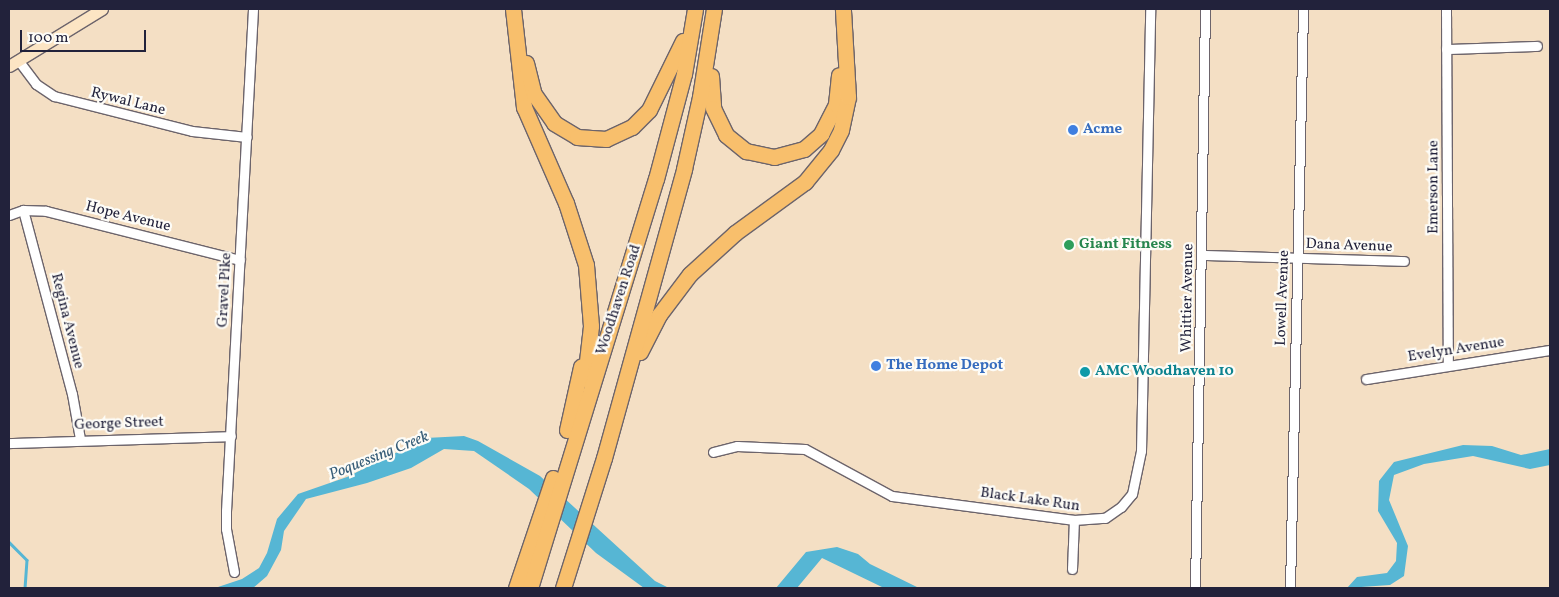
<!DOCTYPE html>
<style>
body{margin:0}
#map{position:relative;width:1559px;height:597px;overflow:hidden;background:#f4dfc4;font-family:Vollkorn,serif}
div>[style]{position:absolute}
.water>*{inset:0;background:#56b6d4}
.stream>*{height:2.5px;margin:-1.25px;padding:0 1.25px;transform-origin:1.25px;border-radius:1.25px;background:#56b6d4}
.roads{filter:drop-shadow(1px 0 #6c646b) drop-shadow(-1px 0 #6c646b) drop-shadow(0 1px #6c646b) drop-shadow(0 -1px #6c646b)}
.street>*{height:9px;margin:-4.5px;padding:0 4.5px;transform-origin:4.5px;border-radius:4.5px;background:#fff}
.secondary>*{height:11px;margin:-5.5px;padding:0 5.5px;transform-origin:5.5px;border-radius:5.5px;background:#fce5c4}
.highway>*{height:15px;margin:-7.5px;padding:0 7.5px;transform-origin:7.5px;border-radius:7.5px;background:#f8bf6c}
.dots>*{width:14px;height:14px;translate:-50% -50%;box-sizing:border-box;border:2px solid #fdfcf7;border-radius:50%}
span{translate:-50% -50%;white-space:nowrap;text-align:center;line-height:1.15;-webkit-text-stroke:4.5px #fdfcf7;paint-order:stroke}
.street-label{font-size:15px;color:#22223b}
.shop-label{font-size:15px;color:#366cbe;font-weight:700}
.left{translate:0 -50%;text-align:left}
.leisure-label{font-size:15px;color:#27864d;font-weight:700}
.culture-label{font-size:15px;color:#0d838f;font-weight:700}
.water-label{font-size:16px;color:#375d78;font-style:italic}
.frame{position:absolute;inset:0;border:10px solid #22223b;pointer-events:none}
.scale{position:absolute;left:20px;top:30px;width:126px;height:22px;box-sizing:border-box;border:2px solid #22223b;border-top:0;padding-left:6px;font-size:15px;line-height:18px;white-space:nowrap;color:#22223b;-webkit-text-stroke:4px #fdfcf7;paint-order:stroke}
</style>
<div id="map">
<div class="water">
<div style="clip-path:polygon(464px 436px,478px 441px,540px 476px,655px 581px,669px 588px,644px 588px,596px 553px,529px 489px,474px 451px,444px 449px,411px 468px,367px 483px,306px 499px,284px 531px,281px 550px,267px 576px,253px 588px,215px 588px,242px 579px,259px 568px,267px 553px,277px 519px,298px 494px,347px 477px,426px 438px)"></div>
<div style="clip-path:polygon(1463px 445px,1492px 446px,1521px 455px,1550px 449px,1550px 465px,1530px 469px,1473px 456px,1424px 464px,1394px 475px,1389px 500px,1408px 546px,1404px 576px,1390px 585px,1347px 588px,1357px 577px,1387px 573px,1396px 561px,1397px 543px,1378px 511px,1379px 481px,1386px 472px,1394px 462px)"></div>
<div style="clip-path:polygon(837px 547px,858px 554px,870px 564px,919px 588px,884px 588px,822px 558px,797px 588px,776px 588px,806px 552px)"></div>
</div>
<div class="stream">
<div style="left:9px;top:542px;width:25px;rotate:45deg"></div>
<div style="left:27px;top:560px;width:28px;rotate:94deg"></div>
</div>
<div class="roads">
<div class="street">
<div style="left:1446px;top:9px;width:356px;rotate:89.7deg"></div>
<div style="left:1446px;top:49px;width:91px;rotate:-1.9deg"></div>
<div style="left:18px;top:60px;width:30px;rotate:53deg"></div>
<div style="left:36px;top:84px;width:22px;rotate:34deg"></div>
<div style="left:54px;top:96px;width:142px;rotate:14.2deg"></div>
<div style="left:192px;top:131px;width:55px;rotate:6.2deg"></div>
<div style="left:23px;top:210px;width:190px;rotate:75.1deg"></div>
<div style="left:72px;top:394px;width:46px;rotate:79.9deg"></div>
<div style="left:9px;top:215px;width:15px;rotate:-20deg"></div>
<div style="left:23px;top:210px;width:23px;rotate:2deg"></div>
<div style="left:46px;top:211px;width:200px;rotate:14.2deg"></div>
<div style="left:1202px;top:255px;width:202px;rotate:1.7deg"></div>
<div style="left:1366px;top:379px;width:186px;rotate:-9deg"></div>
<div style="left:9px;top:443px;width:222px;rotate:-1.8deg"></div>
<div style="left:713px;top:452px;width:25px;rotate:-14deg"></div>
<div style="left:737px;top:446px;width:68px;rotate:2.5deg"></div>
<div style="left:805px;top:449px;width:99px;rotate:28.4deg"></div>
<div style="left:892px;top:496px;width:184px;rotate:7.5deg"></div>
<div style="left:1074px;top:520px;width:31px;rotate:-4deg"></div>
<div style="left:1105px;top:518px;width:19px;rotate:-35deg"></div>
<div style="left:1121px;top:507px;width:17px;rotate:-50deg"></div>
<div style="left:1132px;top:494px;width:44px;rotate:-78.2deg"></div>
<div style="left:1141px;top:451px;width:442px;rotate:-88.8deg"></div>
<div style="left:1072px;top:569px;width:49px;rotate:-87.7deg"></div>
<div style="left:234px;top:572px;width:44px;rotate:-100.5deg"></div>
<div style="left:226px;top:529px;width:18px;rotate:-90deg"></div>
<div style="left:226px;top:511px;width:503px;rotate:-86.92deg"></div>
<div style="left:1195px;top:588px;width:579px;rotate:-89.01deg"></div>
<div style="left:1290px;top:588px;width:579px;rotate:-88.71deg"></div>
</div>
<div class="secondary">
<div style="left:9px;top:66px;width:109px;rotate:-31.5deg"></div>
</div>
<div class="highway">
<div style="left:513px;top:9px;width:99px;rotate:83.6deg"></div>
<div style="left:524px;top:107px;width:105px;rotate:66.4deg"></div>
<div style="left:566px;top:203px;width:65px;rotate:72.1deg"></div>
<div style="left:586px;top:265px;width:61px;rotate:85.3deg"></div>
<div style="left:591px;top:326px;width:53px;rotate:96.5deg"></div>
<div style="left:526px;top:63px;width:32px;rotate:76deg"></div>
<div style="left:534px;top:94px;width:35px;rotate:55deg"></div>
<div style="left:554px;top:123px;width:27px;rotate:31deg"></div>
<div style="left:577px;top:137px;width:29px;rotate:4deg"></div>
<div style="left:606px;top:139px;width:29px;rotate:-25deg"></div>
<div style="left:632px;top:127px;width:24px;rotate:-45deg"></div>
<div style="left:649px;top:110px;width:77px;rotate:-63.8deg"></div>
<div style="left:711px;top:76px;width:32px;rotate:86deg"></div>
<div style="left:713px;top:108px;width:30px;rotate:64deg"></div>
<div style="left:726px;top:135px;width:26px;rotate:39deg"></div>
<div style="left:746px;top:151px;width:29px;rotate:12deg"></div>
<div style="left:774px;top:157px;width:31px;rotate:-15deg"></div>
<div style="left:804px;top:149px;width:23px;rotate:-41deg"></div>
<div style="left:821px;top:134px;width:34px;rotate:-63deg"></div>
<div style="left:836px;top:104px;width:29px;rotate:-84deg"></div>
<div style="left:640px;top:352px;width:42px;rotate:-62.8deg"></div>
<div style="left:659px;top:315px;width:51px;rotate:-52.9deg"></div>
<div style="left:690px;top:274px;width:61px;rotate:-42.3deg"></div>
<div style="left:735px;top:233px;width:87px;rotate:-36.1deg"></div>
<div style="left:805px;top:182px;width:41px;rotate:-50.9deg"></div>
<div style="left:831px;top:150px;width:22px;rotate:-63deg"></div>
<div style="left:841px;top:130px;width:34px;rotate:-78deg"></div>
<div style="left:848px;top:97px;width:88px;rotate:-93.3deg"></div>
<div style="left:567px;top:430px;width:65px;rotate:-77.5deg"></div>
<div style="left:516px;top:588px;width:116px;rotate:-71.4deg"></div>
<div style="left:530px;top:588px;width:428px;rotate:-72.9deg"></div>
<div style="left:656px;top:179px;width:109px;rotate:-75.1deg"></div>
<div style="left:684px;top:74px;width:66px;rotate:-80.4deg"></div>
<div style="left:563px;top:588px;width:136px;rotate:-72.5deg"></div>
<div style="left:604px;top:458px;width:300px;rotate:-74.5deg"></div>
<div style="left:684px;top:169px;width:74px;rotate:-77.5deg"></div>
<div style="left:700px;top:97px;width:89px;rotate:-81deg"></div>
</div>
</div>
<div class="dots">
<div style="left:1073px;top:130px;background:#3f7fe0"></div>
<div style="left:1069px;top:245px;background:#2e9e5b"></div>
<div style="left:876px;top:366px;background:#3f7fe0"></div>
<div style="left:1085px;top:372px;background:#0f9aa8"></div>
</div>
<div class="street-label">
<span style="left:128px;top:102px;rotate:14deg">Rywal Lane</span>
<span style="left:1434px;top:187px;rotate:-90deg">Emerson Lane</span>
<span style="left:128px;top:217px;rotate:14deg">Hope Avenue</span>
<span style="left:1349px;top:246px;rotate:2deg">Dana Avenue</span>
<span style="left:225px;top:290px;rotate:-87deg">Gravel Pike</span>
<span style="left:1188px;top:298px;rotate:-89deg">Whittier Avenue</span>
<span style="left:1283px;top:298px;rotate:-88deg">Lowell Avenue</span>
<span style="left:619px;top:300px;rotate:-72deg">Woodhaven Road</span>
<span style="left:67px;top:321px;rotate:76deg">Regina Avenue</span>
<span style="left:1456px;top:350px;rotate:-9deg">Evelyn Avenue</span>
<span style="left:119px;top:424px;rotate:-2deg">George Street</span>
<span style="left:1030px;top:500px;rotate:8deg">Black Lake Run</span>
</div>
<div class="shop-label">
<span class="left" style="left:1083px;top:130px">Acme</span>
<span class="left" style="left:886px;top:366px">The Home Depot</span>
</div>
<div class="leisure-label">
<span class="left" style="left:1079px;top:245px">Giant Fitness</span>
</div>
<div class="culture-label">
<span class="left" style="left:1095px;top:372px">AMC Woodhaven 10</span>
</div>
<div class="water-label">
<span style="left:379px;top:456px;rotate:-22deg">Poquessing Creek</span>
</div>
<div class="frame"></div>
<div class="scale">100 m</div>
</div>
